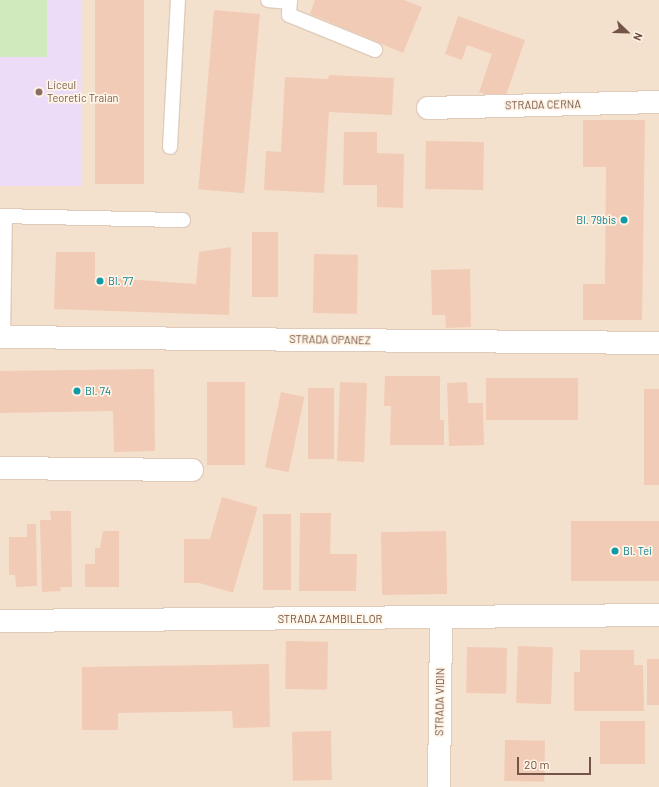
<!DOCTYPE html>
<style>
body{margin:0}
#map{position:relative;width:659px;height:787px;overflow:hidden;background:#fdefdf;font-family:Barlow,sans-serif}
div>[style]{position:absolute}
.residential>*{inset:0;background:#f4e1cd;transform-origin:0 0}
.education>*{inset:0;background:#eddcf8;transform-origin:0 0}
.green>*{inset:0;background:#d1eabd;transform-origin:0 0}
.building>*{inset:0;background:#f2cbb6;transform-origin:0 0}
.roads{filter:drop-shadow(1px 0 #e0cbbb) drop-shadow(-1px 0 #e0cbbb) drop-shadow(0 1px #e0cbbb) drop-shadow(0 -1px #e0cbbb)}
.lane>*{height:14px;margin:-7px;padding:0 7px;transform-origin:7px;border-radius:7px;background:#fff}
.street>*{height:22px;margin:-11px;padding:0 11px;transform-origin:11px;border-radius:11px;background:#fff}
.dots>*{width:11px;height:11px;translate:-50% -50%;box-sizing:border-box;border:2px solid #fff4e5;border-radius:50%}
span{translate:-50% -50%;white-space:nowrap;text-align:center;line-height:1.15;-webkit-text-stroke:3.5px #fff4e5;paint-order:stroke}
.education-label{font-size:11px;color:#785e54}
.left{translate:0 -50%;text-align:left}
.street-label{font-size:11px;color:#735446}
.culture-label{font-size:11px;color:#0d838f}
.right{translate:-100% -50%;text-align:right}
.north{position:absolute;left:607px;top:12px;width:40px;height:40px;-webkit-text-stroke:3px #fff4e5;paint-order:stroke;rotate:113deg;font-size:11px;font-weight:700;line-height:16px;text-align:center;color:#735446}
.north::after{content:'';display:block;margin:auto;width:14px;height:18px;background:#735446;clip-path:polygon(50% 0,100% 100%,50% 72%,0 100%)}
.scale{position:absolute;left:517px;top:757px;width:74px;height:18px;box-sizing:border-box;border:2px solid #735446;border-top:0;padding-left:5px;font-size:12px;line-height:14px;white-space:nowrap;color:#735446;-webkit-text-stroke:3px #fff4e5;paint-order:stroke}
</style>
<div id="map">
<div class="residential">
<div style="left:0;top:0;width:659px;height:787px"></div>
</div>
<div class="education">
<div style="left:0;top:0;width:81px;height:186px"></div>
</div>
<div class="green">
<div style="left:0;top:0;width:47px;height:57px"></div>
</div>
<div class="building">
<div style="left:95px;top:0;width:49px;height:184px"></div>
<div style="clip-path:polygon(315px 0,404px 0,422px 7px,403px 53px,310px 14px)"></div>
<div style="left:214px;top:10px;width:46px;height:180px;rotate:5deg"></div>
<div style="clip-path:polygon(458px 16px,525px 40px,504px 101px,479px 92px,492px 54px,467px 45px,462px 60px,445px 54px)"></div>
<div style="clip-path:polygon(329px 75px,394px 78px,392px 115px,329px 112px,324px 193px,264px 190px,266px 151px,281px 152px,285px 77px,328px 79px)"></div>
<div style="clip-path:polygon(583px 120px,645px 120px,642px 320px,583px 320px,583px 284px,605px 284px,606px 167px,583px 167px)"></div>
<div style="clip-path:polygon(344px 132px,377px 132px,377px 153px,404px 154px,403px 208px,377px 207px,377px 185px,343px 185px)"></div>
<div style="left:426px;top:141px;width:58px;height:48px;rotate:1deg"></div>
<div style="left:252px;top:232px;width:26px;height:65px"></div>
<div style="clip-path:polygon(231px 247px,229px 315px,54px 309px,56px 252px,95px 252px,95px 277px,196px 284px,199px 252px)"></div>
<div style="left:314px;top:254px;width:44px;height:59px;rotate:1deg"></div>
<div style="clip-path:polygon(470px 269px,471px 327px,446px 328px,445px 315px,432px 315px,431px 270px)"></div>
<div style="clip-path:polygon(154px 369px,155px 451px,114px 452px,113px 411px,0 413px,0 371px)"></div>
<div style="clip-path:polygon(385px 376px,440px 376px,440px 420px,444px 420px,444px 445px,390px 445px,391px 406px,384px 406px)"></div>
<div style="left:486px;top:378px;width:92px;height:42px"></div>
<div style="left:207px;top:382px;width:38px;height:83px"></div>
<div style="left:340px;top:382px;width:27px;height:79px;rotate:2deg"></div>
<div style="clip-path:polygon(467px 382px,468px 403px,483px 403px,484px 445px,449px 446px,447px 383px)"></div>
<div style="left:308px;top:388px;width:26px;height:71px"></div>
<div style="left:644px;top:389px;width:15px;height:96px"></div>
<div style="left:281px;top:392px;width:24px;height:77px;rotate:12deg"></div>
<div style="left:222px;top:497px;width:37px;height:89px;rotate:16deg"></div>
<div style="clip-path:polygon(50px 511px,71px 511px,72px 587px,60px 587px,61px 591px,42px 592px,40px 520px,51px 520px)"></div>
<div style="clip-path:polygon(300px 513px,331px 513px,330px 554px,357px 554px,356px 591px,299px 591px)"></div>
<div style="left:263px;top:514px;width:28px;height:76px"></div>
<div style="left:659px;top:521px;width:60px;height:88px;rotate:90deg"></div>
<div style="clip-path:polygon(27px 524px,36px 524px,37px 586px,16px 587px,15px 575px,9px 575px,9px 537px,27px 537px)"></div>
<div style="clip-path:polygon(103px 531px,119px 531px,119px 587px,85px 587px,85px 564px,95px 564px,95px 548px,100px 548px)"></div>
<div style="left:446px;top:531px;width:63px;height:65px;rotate:89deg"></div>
<div style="left:184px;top:539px;width:31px;height:44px"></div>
<div style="left:286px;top:641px;width:42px;height:48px;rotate:1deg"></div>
<div style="left:518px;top:646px;width:35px;height:57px;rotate:2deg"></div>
<div style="left:467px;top:647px;width:40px;height:46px;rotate:1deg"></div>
<div style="clip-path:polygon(580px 650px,634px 650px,634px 665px,643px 665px,644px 711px,574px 711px,574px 672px,580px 672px)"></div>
<div style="left:659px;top:659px;width:46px;height:12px;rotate:90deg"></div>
<div style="clip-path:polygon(269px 664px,270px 727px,233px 728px,232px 711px,118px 713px,118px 730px,82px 730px,82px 667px)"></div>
<div style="left:600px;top:721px;width:45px;height:43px"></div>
<div style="left:331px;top:731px;width:49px;height:39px;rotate:89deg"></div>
<div style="left:505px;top:740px;width:40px;height:41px;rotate:1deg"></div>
</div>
<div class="roads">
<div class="lane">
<div style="left:268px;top:0;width:22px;rotate:5deg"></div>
<div style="left:290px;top:0;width:15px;rotate:94deg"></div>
<div style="left:289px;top:15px;width:93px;rotate:22.1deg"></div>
<div style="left:170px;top:147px;width:147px;rotate:-86.9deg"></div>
<div style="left:0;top:216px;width:183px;rotate:1.3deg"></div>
<div style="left:3px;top:337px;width:121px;rotate:-89.1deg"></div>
</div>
<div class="street">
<div style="left:428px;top:108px;width:231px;rotate:-1.5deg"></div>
<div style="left:0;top:337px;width:659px;rotate:0.52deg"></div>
<div style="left:0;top:468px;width:192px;rotate:0.6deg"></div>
<div style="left:0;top:621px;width:659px;rotate:-0.52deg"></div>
<div style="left:439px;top:787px;width:169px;rotate:-89.3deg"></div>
</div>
</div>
<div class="dots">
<div style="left:39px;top:92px;background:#8d6e63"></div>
<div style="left:624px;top:220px;background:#0f9aa8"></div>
<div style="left:100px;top:281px;background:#0f9aa8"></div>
<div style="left:77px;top:391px;background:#0f9aa8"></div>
<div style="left:615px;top:551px;background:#0f9aa8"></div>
</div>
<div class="education-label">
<span class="left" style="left:47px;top:92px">Liceul<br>Teoretic Traian</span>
</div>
<div class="street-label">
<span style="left:543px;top:105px;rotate:-1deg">STRADA CERNA</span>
<span style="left:330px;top:340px;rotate:1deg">STRADA OPANEZ</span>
<span style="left:330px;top:619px">STRADA ZAMBILELOR</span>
<span style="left:440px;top:702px;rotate:-89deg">STRADA VIDIN</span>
</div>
<div class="culture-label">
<span class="right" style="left:616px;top:220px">Bl. 79bis</span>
<span class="left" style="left:108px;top:281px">Bl. 77</span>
<span class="left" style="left:85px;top:391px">Bl. 74</span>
<span class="left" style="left:623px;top:551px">Bl. Tei</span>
</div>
<div class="north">N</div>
<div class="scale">20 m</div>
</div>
